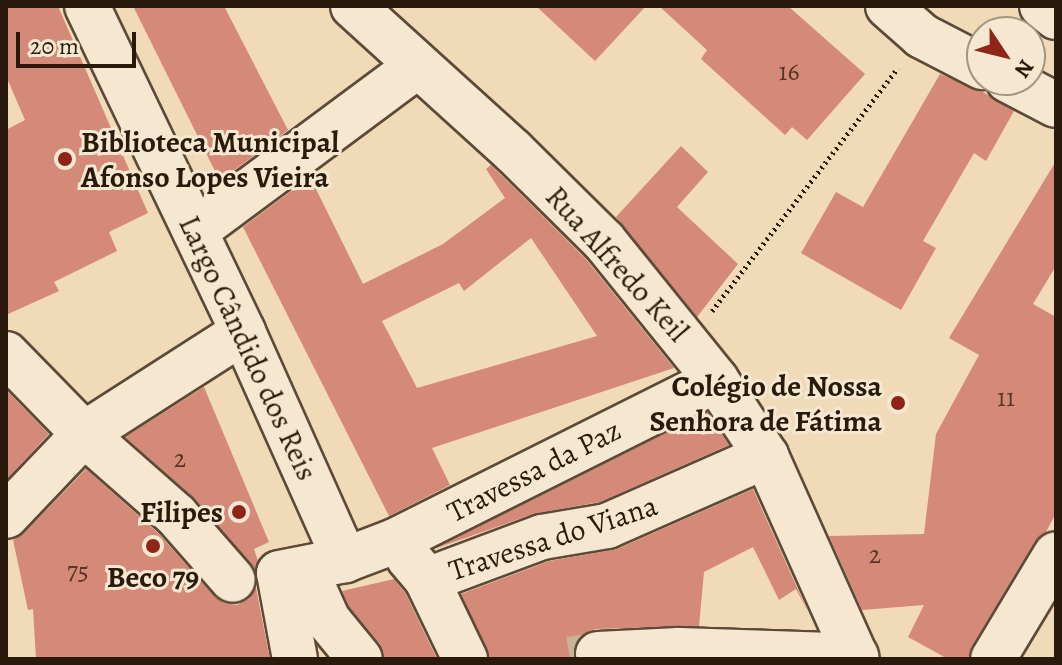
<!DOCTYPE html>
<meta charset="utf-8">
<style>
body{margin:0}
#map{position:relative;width:1062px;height:665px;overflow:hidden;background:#f0dab7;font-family:Alegreya,serif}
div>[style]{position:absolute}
.building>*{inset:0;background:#d58978}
.minor-tunnel>*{height:44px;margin-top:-22px;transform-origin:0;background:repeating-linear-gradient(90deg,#c8b495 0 44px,transparent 0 66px)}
.path>*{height:5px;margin-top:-2.5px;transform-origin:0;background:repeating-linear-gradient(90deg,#2a1a0c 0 2px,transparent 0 6px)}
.roads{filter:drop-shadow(2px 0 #5c4a37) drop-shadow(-2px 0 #5c4a37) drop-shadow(0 2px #5c4a37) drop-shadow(0 -2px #5c4a37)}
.minor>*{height:44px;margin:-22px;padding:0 22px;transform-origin:22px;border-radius:22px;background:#f5e7d0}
.dots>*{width:22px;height:22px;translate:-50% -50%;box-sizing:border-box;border:4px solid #f5e7d0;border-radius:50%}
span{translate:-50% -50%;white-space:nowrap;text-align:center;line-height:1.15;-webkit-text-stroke:6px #f5e7d0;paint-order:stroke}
.number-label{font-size:26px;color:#553627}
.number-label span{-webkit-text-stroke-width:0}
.poi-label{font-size:30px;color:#2a1a0c;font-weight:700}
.left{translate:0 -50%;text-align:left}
.right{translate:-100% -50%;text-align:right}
.street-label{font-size:30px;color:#2a1a0c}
.frame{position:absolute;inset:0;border:8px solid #2a1a0c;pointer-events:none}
.north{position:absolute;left:966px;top:16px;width:80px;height:80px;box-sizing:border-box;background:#f5e7d0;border:2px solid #a49582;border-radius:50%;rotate:125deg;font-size:22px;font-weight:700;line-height:32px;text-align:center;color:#2a1a0c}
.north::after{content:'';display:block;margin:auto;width:28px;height:36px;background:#8f2418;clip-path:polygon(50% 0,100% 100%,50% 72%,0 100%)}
.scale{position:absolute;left:16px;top:32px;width:120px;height:36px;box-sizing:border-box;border:4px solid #2a1a0c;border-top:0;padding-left:10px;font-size:24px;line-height:28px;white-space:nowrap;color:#2a1a0c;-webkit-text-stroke:6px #f5e7d0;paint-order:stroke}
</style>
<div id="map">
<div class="building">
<div style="clip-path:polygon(6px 6px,58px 6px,148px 213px,109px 232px,117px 251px,54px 282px,59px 291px,6px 315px,6px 130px,25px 120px,6px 76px)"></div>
<div style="clip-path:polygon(133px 6px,224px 6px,288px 130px,220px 181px)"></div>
<div style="clip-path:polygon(536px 6px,646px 6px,595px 61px)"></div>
<div style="clip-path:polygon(659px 6px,788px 6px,865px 74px,807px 140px,792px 127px,785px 135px,701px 59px,707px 50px)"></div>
<div style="clip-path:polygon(940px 74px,983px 92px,1014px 111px,986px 161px,974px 153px,923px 241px,936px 248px,901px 310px,801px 253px,836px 192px,863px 207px)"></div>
<div style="clip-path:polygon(681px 146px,708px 172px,677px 207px,738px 264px,697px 317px,616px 217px)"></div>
<div style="clip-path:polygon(1056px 161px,1056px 266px,1033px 304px,1056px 317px,1056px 513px,1046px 532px,1035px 541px,972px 646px,968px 659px,948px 659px,908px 637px,924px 605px,862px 610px,829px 536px,924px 534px,936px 434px,979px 355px,949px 338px)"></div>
<div style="clip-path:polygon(evenodd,491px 165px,585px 258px,674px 368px,432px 448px,450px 485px,389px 516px,243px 227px,310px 177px,363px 284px,443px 244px,505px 198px,486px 169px,491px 165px,531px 238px,597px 336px,417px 388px,382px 321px,459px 283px,464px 291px,531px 238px)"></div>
<div style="clip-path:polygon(204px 387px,269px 542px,254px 549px,258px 561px,255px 570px,195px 499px,125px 437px)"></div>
<div style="clip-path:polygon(6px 390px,49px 434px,6px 480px)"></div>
<div style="clip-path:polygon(707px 412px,729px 445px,600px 502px,533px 514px,434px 549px)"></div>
<div style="clip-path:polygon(86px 469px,158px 533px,215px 597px,224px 603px,237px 605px,249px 599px,256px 588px,270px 659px,36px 659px,33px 609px,28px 610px,13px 540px,24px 533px)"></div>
<div style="clip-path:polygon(753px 489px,808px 612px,796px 589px,779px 600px,753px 547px,704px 572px,699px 626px,596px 629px,585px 633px,576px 642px,574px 659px,490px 659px,461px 594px,549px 561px,617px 549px)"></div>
<div style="clip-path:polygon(394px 579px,406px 594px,437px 659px,384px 659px,380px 644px,349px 607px,342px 591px)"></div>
</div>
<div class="minor-tunnel">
<div style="left:570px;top:659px;width:28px;rotate:-10deg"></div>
</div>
<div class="path">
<div style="left:712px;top:311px;width:306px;rotate:-52.6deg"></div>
</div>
<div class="roads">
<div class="minor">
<div style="left:87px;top:6px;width:361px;rotate:64.4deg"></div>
<div style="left:243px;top:332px;width:250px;rotate:65.9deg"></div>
<div style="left:353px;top:6px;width:216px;rotate:42.2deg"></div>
<div style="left:513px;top:151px;width:128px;rotate:44.7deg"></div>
<div style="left:604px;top:241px;width:179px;rotate:51.1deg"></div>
<div style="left:716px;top:380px;width:91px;rotate:56.7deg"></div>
<div style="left:766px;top:456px;width:222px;rotate:65.9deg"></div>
<div style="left:888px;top:6px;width:45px;rotate:41.4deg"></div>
<div style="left:922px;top:36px;width:68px;rotate:27.3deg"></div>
<div style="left:1042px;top:6px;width:18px;rotate:38deg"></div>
<div style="left:1008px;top:80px;width:54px;rotate:27.5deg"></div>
<div style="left:195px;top:231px;width:277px;rotate:-36.6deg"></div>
<div style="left:6px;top:354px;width:112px;rotate:45.7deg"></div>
<div style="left:84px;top:434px;width:123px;rotate:41.4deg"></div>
<div style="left:176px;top:515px;width:86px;rotate:48.8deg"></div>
<div style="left:6px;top:516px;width:113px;rotate:-46.4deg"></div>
<div style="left:84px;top:434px;width:189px;rotate:-32.7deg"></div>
<div style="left:408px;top:557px;width:30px;rotate:50deg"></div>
<div style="left:427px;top:580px;width:88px;rotate:64.3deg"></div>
<div style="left:305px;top:569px;width:56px;rotate:65.7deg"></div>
<div style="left:328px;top:620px;width:50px;rotate:50.6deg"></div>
<div style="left:427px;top:580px;width:123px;rotate:-20.5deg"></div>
<div style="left:542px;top:537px;width:66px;rotate:-9.6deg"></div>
<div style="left:607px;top:526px;width:174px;rotate:-23.8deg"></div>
<div style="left:598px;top:654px;width:81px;rotate:-2.8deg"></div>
<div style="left:679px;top:650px;width:177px;rotate:1.9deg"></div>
<div style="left:295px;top:659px;width:87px;rotate:-100.5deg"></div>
<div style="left:279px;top:573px;width:67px;rotate:-11.1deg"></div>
<div style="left:345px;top:560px;width:53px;rotate:-20.8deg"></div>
<div style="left:395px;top:541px;width:359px;rotate:-26.6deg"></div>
<div style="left:993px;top:659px;width:122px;rotate:-59deg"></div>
</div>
</div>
<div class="dots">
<div style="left:65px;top:159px;background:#8f2418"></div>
<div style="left:898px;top:403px;background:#8f2418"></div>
<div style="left:239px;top:512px;background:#8f2418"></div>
<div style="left:153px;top:546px;background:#8f2418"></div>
</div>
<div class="number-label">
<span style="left:789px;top:72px">16</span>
<span style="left:1006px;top:398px">11</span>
<span style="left:180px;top:459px">2</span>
<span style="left:875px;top:555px">2</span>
<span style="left:78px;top:571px">75</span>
</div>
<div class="poi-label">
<span class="left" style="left:81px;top:159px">Biblioteca Municipal<br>Afonso Lopes Vieira</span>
<span class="right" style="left:882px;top:403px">Colégio de Nossa<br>Senhora de Fátima</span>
<span class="right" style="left:223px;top:512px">Filipes</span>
<span style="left:153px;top:577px">Beco 79</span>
</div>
<div class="street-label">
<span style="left:617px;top:264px;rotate:48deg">Rua Alfredo Keil</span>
<span style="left:248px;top:348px;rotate:65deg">Largo Cândido dos Reis</span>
<span style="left:534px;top:471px;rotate:-27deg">Travessa da Paz</span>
<span style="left:553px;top:538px;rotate:-18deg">Travessa do Viana</span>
</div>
<div class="frame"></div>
<div class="north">N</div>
<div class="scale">20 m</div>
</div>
